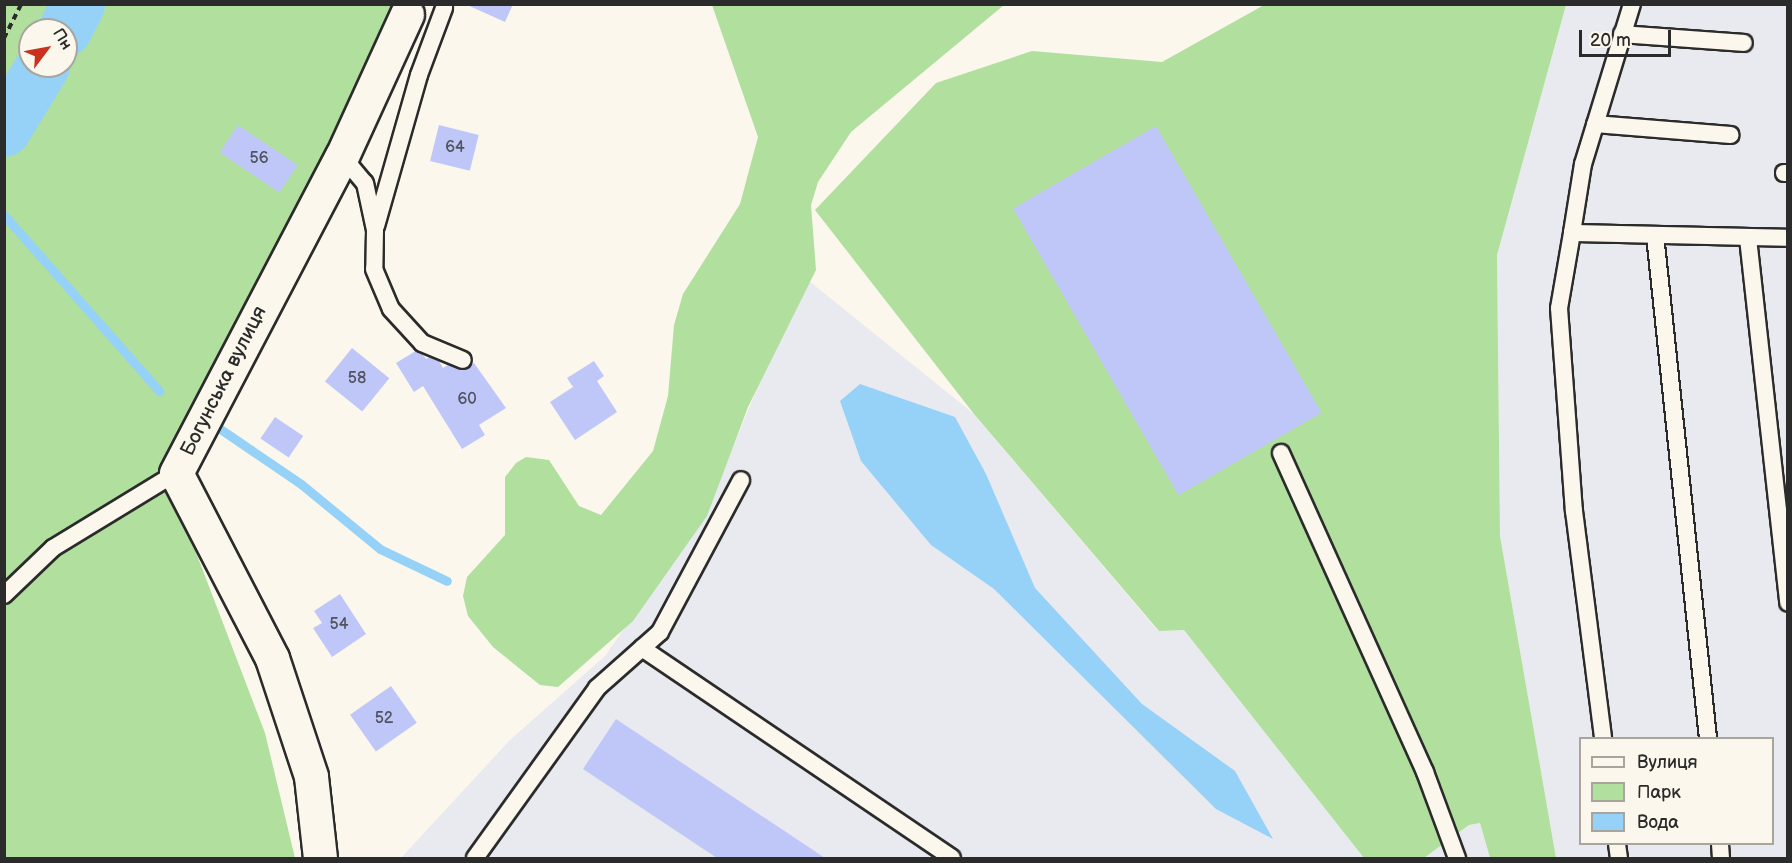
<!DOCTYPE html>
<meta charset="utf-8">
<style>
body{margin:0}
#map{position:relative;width:1792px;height:863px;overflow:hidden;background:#fbf7ec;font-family:"Balsamiq Sans",sans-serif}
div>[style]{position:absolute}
.built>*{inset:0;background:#e9e9f0}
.green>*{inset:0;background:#b0df9e}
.water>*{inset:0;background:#96d2f7}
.stream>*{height:9px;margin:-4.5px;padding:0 4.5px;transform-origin:4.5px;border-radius:4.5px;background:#96d2f7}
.river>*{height:54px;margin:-27px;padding:0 27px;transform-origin:27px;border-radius:27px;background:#96d2f7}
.building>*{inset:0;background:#bfc7f9;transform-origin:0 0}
.path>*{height:4px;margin-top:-2px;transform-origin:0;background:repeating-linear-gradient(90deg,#2b2b2b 0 6px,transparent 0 10.5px)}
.roads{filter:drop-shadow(2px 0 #2b2b2b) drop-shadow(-2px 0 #2b2b2b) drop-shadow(0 2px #2b2b2b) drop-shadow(0 -2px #2b2b2b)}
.service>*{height:16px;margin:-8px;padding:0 8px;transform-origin:8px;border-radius:8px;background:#fbf7ec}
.minor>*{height:33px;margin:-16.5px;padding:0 16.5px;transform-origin:16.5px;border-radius:16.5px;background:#fbf7ec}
span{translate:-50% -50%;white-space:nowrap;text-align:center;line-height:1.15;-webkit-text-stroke:5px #fbf7ec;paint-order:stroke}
.number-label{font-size:16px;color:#50525e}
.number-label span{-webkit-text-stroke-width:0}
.street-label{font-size:20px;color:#2b2b2b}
.frame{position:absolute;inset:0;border:6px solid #2b2b2b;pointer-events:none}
.legend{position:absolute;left:1579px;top:737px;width:195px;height:108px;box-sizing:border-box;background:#fbf7ec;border:2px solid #a8a59f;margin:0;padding:8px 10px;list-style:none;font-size:18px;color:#2b2b2b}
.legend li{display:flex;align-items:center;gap:12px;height:30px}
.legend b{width:30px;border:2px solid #a8a59f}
.north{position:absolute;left:18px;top:18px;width:60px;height:60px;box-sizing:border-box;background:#fbf7ec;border:2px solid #a8a59f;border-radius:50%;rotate:58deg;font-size:16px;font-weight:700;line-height:24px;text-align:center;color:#2b2b2b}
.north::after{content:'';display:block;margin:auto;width:21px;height:27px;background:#c8321e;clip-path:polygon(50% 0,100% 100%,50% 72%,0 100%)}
.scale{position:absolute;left:1579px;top:30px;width:92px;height:27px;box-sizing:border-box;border:3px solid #2b2b2b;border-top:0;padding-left:8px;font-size:18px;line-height:21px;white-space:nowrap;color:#2b2b2b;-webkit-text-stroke:4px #fbf7ec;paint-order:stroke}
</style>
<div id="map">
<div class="built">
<div style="clip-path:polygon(evenodd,1566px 5px,1787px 5px,1787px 858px,1556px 858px,1500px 536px,1497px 255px,1566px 5px,1580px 738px,1772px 738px,1772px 844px,1580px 844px,1580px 738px)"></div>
<div style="clip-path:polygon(804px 277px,974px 414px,1158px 631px,1184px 630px,1364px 858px,401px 858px,510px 740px,605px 656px,706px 511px)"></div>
<div style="clip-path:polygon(1480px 823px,1490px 858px,1424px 858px,1469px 825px)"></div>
</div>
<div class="green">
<div style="clip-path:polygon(evenodd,5px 5px,412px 5px,176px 473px,192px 542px,265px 733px,295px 858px,5px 858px,5px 5px,30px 30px,66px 30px,66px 66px,30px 66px,30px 30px)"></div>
<div style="clip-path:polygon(712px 5px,1004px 5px,851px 132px,818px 182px,811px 205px,816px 270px,748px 407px,707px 516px,633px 621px,558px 687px,540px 685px,493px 647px,468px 616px,463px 596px,467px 577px,505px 535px,505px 477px,516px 463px,526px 457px,549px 460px,579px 506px,601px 515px,653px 451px,668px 396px,674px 325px,683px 294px,740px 204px,758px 137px)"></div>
<div style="clip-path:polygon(1264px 5px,1566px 5px,1497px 255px,1500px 536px,1556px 858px,1490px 858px,1480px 823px,1469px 825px,1424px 858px,1364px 858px,1184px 630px,1159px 631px,974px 414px,815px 210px,936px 83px,1032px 51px,1162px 62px)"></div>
</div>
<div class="water">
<div style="clip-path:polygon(860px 384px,955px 417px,986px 474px,1035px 588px,1142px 704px,1235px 771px,1273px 839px,1216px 809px,994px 589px,931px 545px,861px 461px,840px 401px)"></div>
</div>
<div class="stream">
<div style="left:4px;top:215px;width:235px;rotate:48.6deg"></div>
<div style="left:213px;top:424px;width:107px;rotate:34.3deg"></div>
<div style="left:301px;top:484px;width:102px;rotate:39.4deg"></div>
<div style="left:380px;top:549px;width:74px;rotate:25.5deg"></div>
</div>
<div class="river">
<div style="left:65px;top:30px;width:29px;rotate:-63deg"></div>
<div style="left:4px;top:130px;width:75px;rotate:-58.6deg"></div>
</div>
<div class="building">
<div style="clip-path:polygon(465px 4px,513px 4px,505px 22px)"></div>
<div style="left:238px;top:125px;width:72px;height:33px;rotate:34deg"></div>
<div style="left:439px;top:125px;width:41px;height:37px;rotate:14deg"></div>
<div style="left:1156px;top:126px;width:331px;height:165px;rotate:60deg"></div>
<div style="left:352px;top:348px;width:48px;height:43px;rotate:39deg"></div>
<div style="clip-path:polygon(419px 349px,426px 359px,435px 354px,443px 368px,457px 359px,463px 369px,474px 363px,506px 408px,479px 425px,485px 435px,462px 449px,423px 386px,414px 392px,396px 363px)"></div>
<div style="clip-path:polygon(594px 361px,604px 376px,597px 381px,617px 412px,575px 440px,550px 402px,573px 387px,567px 378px)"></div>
<div style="left:275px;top:417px;width:34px;height:26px;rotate:34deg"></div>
<div style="clip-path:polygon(340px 594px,366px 634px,332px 657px,313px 628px,322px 623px,314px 611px)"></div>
<div style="left:391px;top:686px;width:45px;height:50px;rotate:55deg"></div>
<div style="clip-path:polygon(616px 719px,825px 858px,717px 858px,583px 769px)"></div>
</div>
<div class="path">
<div style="left:4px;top:38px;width:38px;rotate:-63deg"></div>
</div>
<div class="roads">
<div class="service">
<div style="left:1632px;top:4px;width:167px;rotate:107deg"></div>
<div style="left:1583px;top:164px;width:70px;rotate:99.1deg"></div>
<div style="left:1572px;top:233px;width:216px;rotate:1.3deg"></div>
<div style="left:1622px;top:34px;width:122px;rotate:4.2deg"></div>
<div style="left:1595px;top:124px;width:136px;rotate:4.6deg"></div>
<div style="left:342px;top:156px;width:35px;rotate:50deg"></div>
<div style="left:365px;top:183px;width:48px;rotate:78deg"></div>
<div style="left:375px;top:230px;width:39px;rotate:91deg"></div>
<div style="left:374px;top:269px;width:43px;rotate:67deg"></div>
<div style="left:391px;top:309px;width:46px;rotate:47.6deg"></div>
<div style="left:422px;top:343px;width:44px;rotate:22.5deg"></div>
<div style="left:1784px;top:173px;width:4px"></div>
<div style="left:376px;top:226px;width:157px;rotate:-74.1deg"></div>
<div style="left:419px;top:75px;width:72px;rotate:-69.5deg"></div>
<div style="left:1572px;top:233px;width:76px;rotate:99.8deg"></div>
<div style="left:1559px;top:308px;width:204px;rotate:85.8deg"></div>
<div style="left:1574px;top:511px;width:229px;rotate:82.7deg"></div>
<div style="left:1655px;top:235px;width:506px;rotate:83.99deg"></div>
<div style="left:1748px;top:238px;width:367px;rotate:83.7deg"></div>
<div style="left:1281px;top:453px;width:350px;rotate:65.7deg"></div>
<div style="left:1425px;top:772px;width:92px;rotate:69.6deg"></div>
<div style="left:4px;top:595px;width:68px;rotate:-43.8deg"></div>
<div style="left:53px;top:548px;width:144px;rotate:-31.4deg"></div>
<div style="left:642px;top:648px;width:374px;rotate:34.1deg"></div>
<div style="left:1617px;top:844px;width:14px;rotate:82deg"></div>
<div style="left:1720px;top:844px;width:14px;rotate:86deg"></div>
<div style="left:475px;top:858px;width:209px;rotate:-54.3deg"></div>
<div style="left:597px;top:688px;width:84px;rotate:-41.6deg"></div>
<div style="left:660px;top:632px;width:172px;rotate:-61.9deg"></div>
</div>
<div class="minor">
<div style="left:320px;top:858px;width:82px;rotate:-96.3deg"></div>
<div style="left:311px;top:776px;width:124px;rotate:-108.3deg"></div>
<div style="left:272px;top:658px;width:208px;rotate:-117.4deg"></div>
<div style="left:176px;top:473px;width:358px;rotate:-62.4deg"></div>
<div style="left:342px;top:156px;width:156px;rotate:-65.4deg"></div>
</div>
</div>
<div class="number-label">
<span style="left:455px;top:148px">64</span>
<span style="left:259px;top:159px">56</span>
<span style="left:357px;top:379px">58</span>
<span style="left:467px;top:400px">60</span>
<span style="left:339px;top:625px">54</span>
<span style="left:384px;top:719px">52</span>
</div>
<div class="street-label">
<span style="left:224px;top:381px;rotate:-63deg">Богунська вулиця</span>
</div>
<div class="frame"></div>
<ul class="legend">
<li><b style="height:8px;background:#fbf7ec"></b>Вулиця</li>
<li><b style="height:16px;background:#b0df9e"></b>Парк</li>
<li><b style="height:16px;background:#96d2f7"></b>Вода</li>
</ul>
<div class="north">Пн</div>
<div class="scale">20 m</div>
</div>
